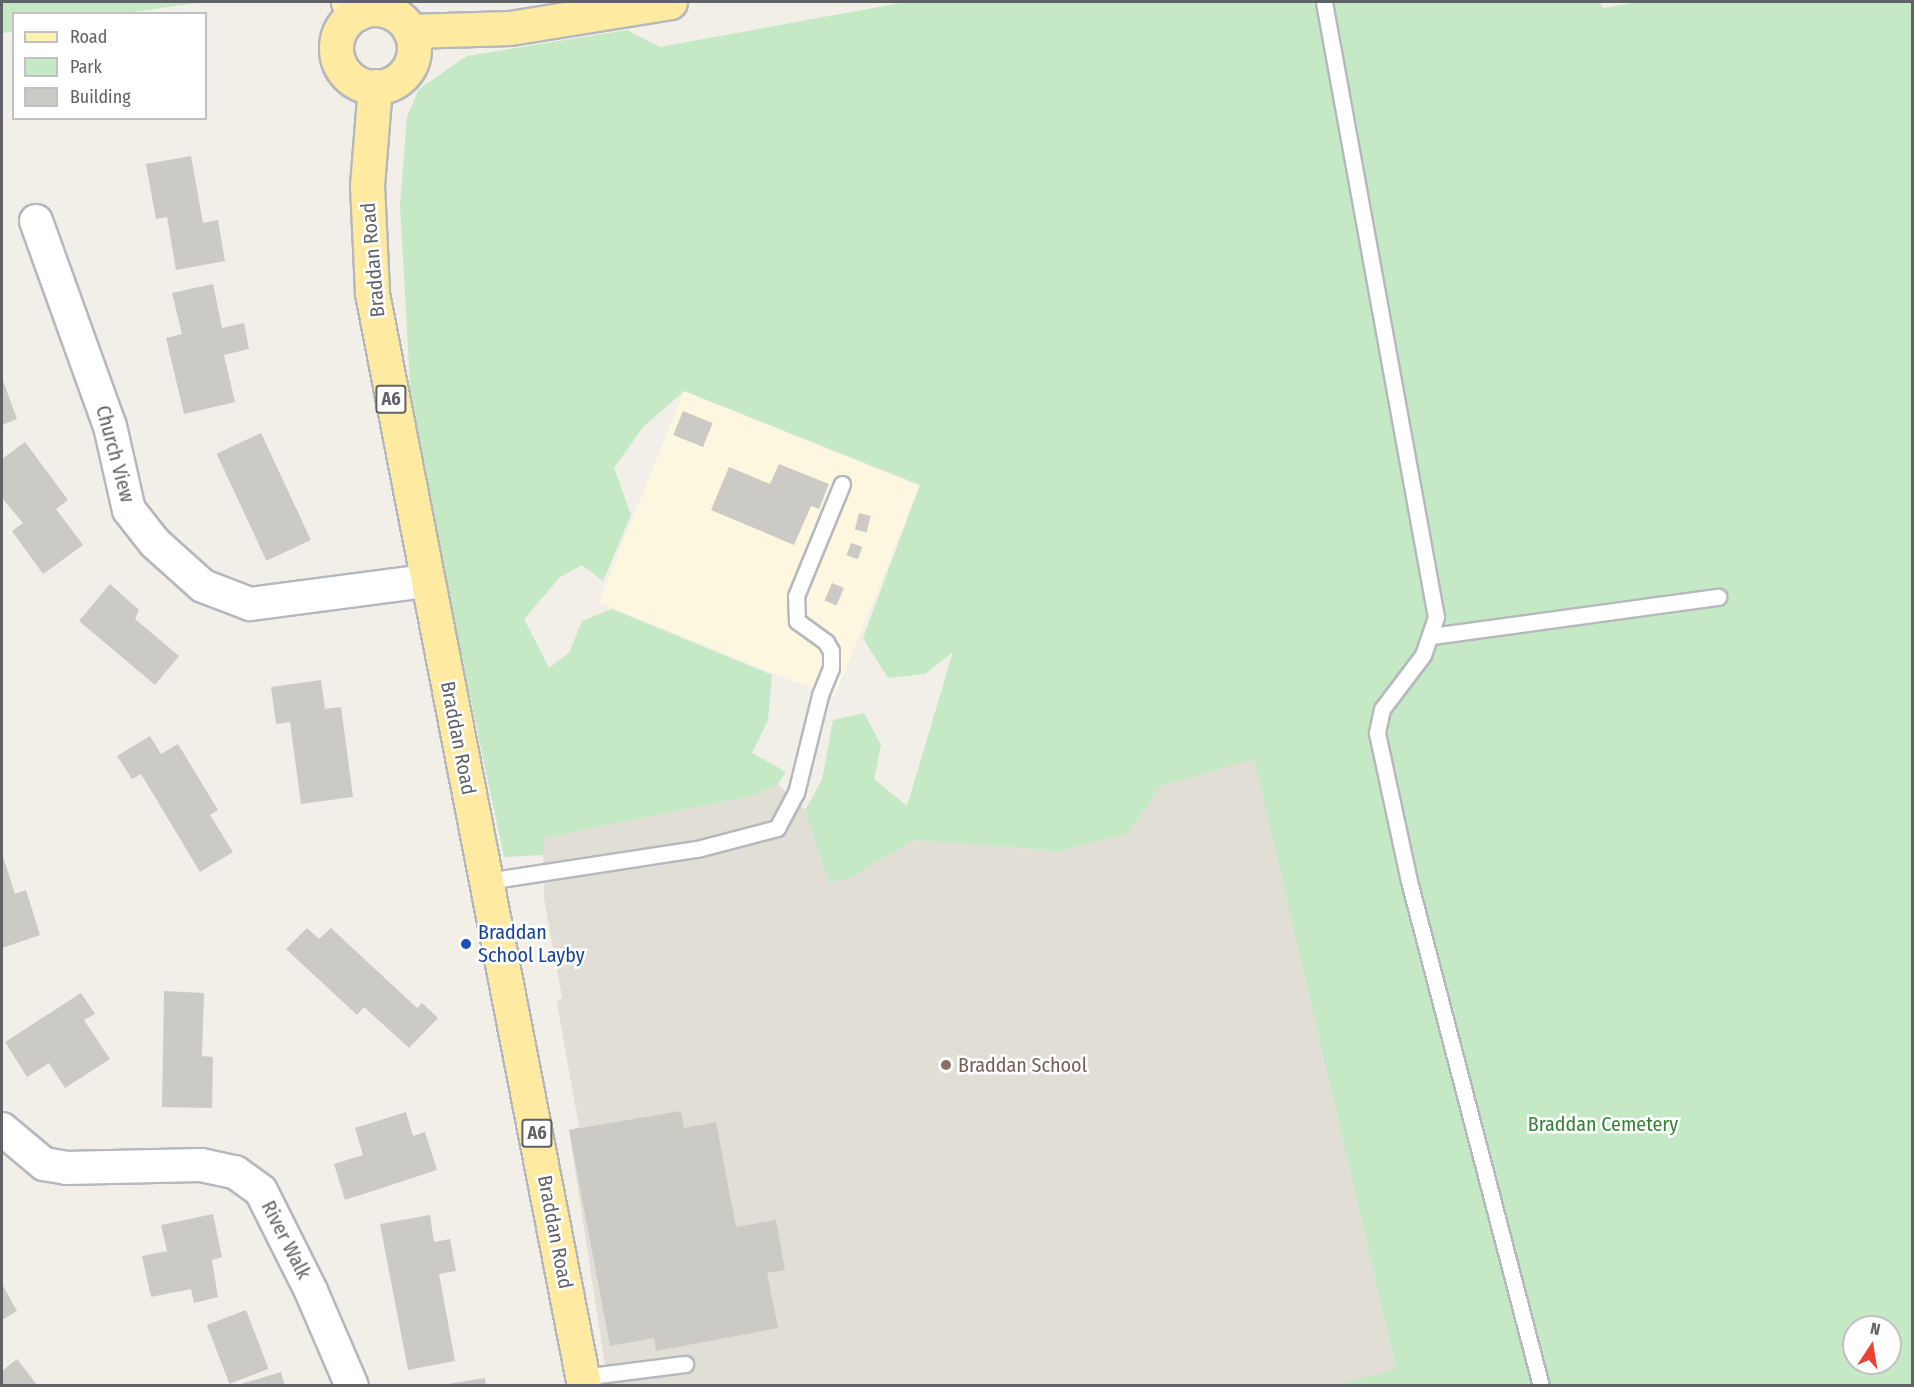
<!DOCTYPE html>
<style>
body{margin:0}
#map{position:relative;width:1914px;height:1387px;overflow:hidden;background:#f1efe8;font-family:"Fira Sans Condensed",sans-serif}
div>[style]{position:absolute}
.commercial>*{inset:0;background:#fef7e0;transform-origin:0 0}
.education>*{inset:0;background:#e1ded6}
.green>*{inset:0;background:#c5e8c5}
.building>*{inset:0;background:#cccac5;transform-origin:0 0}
.roads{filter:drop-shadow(2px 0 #b5b8bc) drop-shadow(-2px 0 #b5b8bc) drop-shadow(0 2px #b5b8bc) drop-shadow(0 -2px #b5b8bc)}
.service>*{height:15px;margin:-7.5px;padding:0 7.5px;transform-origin:7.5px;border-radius:7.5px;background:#fff}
.minor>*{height:32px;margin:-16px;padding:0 16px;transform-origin:16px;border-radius:16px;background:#fff}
.primary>*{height:33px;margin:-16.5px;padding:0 16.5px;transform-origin:16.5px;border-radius:16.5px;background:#fff2af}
.trunk>*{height:33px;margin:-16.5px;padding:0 16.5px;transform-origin:16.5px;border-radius:16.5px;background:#feeaa1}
.trunk>.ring{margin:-16.5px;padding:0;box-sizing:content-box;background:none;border:33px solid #feeaa1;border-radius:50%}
.dots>*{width:16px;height:16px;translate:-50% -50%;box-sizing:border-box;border:3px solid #fff;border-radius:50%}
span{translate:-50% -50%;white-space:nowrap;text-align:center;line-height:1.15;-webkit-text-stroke:5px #fff;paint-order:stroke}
.shield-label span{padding:2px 4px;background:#fff;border:2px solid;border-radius:4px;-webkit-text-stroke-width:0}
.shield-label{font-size:18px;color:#5f6368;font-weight:700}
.street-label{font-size:20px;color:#5f6368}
.transit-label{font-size:20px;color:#164399}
.left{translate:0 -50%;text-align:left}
.education-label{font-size:20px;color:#785e54}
.park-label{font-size:20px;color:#348238}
.frame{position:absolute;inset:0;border:3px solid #5f6368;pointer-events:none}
.legend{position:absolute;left:12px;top:12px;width:195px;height:108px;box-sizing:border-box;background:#fff;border:2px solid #bfc1c3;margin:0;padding:8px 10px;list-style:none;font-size:18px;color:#5f6368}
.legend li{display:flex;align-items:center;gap:12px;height:30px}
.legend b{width:30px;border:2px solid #bfc1c3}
.north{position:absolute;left:1842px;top:1315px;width:60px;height:60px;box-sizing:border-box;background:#fff;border:2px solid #bfc1c3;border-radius:50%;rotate:12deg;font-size:16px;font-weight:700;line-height:24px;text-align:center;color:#5f6368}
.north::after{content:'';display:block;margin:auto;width:21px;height:27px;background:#ea4335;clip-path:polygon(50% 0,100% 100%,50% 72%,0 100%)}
</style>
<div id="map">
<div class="commercial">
<div style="left:684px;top:391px;width:254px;height:228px;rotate:22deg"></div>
</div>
<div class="education">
<div style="clip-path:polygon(1254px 758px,1396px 1369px,1335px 1386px,608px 1385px,569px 1130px,579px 1127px,557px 1003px,562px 997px,544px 898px,543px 838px,755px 795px,778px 784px,805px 810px,829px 882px,848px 879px,914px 840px,1061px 851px,1128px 833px,1161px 786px)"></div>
</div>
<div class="green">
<div style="clip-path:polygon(2px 2px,202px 2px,127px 13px,14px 14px,13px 32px,2px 33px)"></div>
<div style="clip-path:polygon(evenodd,906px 2px,1600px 2px,1603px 8px,1639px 2px,1912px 2px,1912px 1385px,1335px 1385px,1396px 1369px,1254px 759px,1161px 786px,1128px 833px,1061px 851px,914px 840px,848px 879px,829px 882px,805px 810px,822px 780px,833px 720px,864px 713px,881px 745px,874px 779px,907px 806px,953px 652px,925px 674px,888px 678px,863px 638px,920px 485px,684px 391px,643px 427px,614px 468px,631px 515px,603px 581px,582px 565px,560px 577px,524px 619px,549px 668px,569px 653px,582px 621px,612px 609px,772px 675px,768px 720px,752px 753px,786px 772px,778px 784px,755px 795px,544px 838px,544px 855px,504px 857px,412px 421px,400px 205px,407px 117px,419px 89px,467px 56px,627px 30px,660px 47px,906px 2px,1854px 1327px,1890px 1327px,1890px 1363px,1854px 1363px,1854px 1327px)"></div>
</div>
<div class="building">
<div style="clip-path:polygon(191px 156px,203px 223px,218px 220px,225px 261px,176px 270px,167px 217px,156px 219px,146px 164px)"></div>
<div style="clip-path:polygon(213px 284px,222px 328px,244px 323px,249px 349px,224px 355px,235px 402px,184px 414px,166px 338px,182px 334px,172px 293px)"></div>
<div style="clip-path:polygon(2px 378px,17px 419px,2px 425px)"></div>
<div style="left:683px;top:411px;width:32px;height:26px;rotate:22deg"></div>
<div style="left:261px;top:433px;width:118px;height:49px;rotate:65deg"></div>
<div style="clip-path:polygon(25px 442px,68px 500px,56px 509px,83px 545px,43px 574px,12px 531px,23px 523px,2px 498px,2px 459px)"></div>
<div style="clip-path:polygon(779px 464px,829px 484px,819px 509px,811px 506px,794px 545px,711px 510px,729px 467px,770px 484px)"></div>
<div style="left:859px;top:513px;width:12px;height:17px;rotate:14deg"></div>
<div style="left:851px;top:543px;width:12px;height:13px;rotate:20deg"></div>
<div style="left:832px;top:583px;width:13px;height:19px;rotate:23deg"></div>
<div style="clip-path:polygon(110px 584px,139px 610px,135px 619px,179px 656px,155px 685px,79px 621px)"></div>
<div style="clip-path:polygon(321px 680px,325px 709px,341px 707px,353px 797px,301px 804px,290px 722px,276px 724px,271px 687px)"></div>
<div style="clip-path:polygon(150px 736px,161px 754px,178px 744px,218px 810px,210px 815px,233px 852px,200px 872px,141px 774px,132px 779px,117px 756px)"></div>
<div style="clip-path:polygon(2px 853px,15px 894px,26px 890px,40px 935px,2px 948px)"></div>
<div style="clip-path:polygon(307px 928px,319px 939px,331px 928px,417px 1008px,422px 1003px,438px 1018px,409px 1048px,364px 1007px,357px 1015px,286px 949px)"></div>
<div style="clip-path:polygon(164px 991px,204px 993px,202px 1056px,213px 1057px,212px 1108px,162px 1107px)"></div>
<div style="clip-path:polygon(81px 993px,95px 1014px,84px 1020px,110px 1059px,65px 1088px,49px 1063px,27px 1077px,5px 1042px)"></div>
<div style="clip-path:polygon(681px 1111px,684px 1128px,716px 1122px,736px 1227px,776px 1220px,785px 1270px,767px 1273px,778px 1328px,656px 1351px,654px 1338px,610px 1346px,569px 1130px)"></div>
<div style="clip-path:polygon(406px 1112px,413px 1136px,425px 1132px,437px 1170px,345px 1200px,334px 1164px,363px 1155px,355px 1128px)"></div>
<div style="clip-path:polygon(213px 1214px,222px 1257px,212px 1260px,218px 1297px,194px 1303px,191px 1289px,151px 1297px,142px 1256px,167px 1251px,161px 1225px)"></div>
<div style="clip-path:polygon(430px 1215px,434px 1242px,450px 1239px,456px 1271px,439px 1274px,455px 1361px,408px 1370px,380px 1224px)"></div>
<div style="clip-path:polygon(2px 1284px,17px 1311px,2px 1320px)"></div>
<div style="left:246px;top:1310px;width:63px;height:42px;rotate:69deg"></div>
<div style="clip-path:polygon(17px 1359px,38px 1386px,2px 1386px,2px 1371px)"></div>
<div style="clip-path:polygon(281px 1372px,285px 1386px,238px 1386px,238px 1385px)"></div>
<div style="clip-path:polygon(485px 1378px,486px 1386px,448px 1386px,448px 1384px)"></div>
</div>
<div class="roads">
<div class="service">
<div style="left:1324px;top:2px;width:625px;rotate:79.68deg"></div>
<div style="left:1436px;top:617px;width:40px;rotate:108.9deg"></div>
<div style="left:1423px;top:655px;width:68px;rotate:127.2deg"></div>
<div style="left:1382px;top:709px;width:25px;rotate:102deg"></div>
<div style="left:1377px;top:733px;width:151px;rotate:77.8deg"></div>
<div style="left:1409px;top:881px;width:522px;rotate:75.35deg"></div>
<div style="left:1432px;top:636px;width:289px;rotate:-7.8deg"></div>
<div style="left:487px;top:881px;width:212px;rotate:-8.7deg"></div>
<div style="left:697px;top:849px;width:83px;rotate:-14.7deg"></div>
<div style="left:777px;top:828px;width:40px;rotate:-62deg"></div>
<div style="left:796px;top:793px;width:101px;rotate:-76.2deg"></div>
<div style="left:820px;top:695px;width:29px;rotate:-68deg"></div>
<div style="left:831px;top:668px;width:17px;rotate:-90deg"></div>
<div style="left:831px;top:651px;width:10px;rotate:-119deg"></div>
<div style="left:826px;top:642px;width:36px;rotate:-144deg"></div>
<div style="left:797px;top:621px;width:25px;rotate:-92deg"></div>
<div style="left:796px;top:596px;width:121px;rotate:-67.7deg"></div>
<div style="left:582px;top:1377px;width:104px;rotate:-7.2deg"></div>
</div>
<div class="minor">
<div style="left:36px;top:221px;width:218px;rotate:70.2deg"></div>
<div style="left:110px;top:426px;width:86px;rotate:77.3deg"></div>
<div style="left:129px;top:510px;width:42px;rotate:51.8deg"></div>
<div style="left:155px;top:543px;width:64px;rotate:41.9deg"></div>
<div style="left:203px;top:586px;width:50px;rotate:21deg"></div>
<div style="left:250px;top:604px;width:177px;rotate:-7.5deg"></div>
<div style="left:2px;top:1129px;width:55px;rotate:39.8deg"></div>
<div style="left:44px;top:1164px;width:22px;rotate:10deg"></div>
<div style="left:66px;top:1168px;width:135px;rotate:-1.3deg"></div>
<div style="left:201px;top:1165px;width:35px;rotate:12deg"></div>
<div style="left:235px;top:1172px;width:32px;rotate:36deg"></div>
<div style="left:261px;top:1191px;width:112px;rotate:63.4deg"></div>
<div style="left:311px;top:1291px;width:103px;rotate:66.7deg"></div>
</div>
<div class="primary">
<div style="left:348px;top:2px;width:15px;rotate:48deg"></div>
</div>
<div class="trunk">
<div class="ring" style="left:336px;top:9px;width:45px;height:45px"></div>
<div style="left:410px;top:31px;width:100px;rotate:-1.7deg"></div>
<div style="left:510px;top:28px;width:162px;rotate:-9.2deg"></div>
<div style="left:375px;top:86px;width:99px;rotate:94.6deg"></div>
<div style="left:367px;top:185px;width:108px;rotate:87.3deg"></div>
<div style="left:372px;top:293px;width:1113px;rotate:79.02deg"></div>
</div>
</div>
<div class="dots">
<div style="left:466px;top:944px;background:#1a4fb4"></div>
<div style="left:946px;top:1065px;background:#8d6e63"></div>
</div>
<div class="shield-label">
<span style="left:391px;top:399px">A6</span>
<span style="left:537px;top:1133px">A6</span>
</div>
<div class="street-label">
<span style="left:373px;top:260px;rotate:-95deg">Braddan Road</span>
<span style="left:115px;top:454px;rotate:75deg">Church View</span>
<span style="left:458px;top:738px;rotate:79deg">Braddan Road</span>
<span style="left:555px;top:1232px;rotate:79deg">Braddan Road</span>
<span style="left:286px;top:1240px;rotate:63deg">River Walk</span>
</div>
<div class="transit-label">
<span class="left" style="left:478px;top:944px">Braddan<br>School Layby</span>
</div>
<div class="education-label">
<span class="left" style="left:958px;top:1065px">Braddan School</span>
</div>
<div class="park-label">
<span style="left:1603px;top:1124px">Braddan Cemetery</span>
</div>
<div class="frame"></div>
<ul class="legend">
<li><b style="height:8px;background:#fff2af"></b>Road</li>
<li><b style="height:16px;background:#c5e8c5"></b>Park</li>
<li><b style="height:16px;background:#cccac5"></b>Building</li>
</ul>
<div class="north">N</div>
</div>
